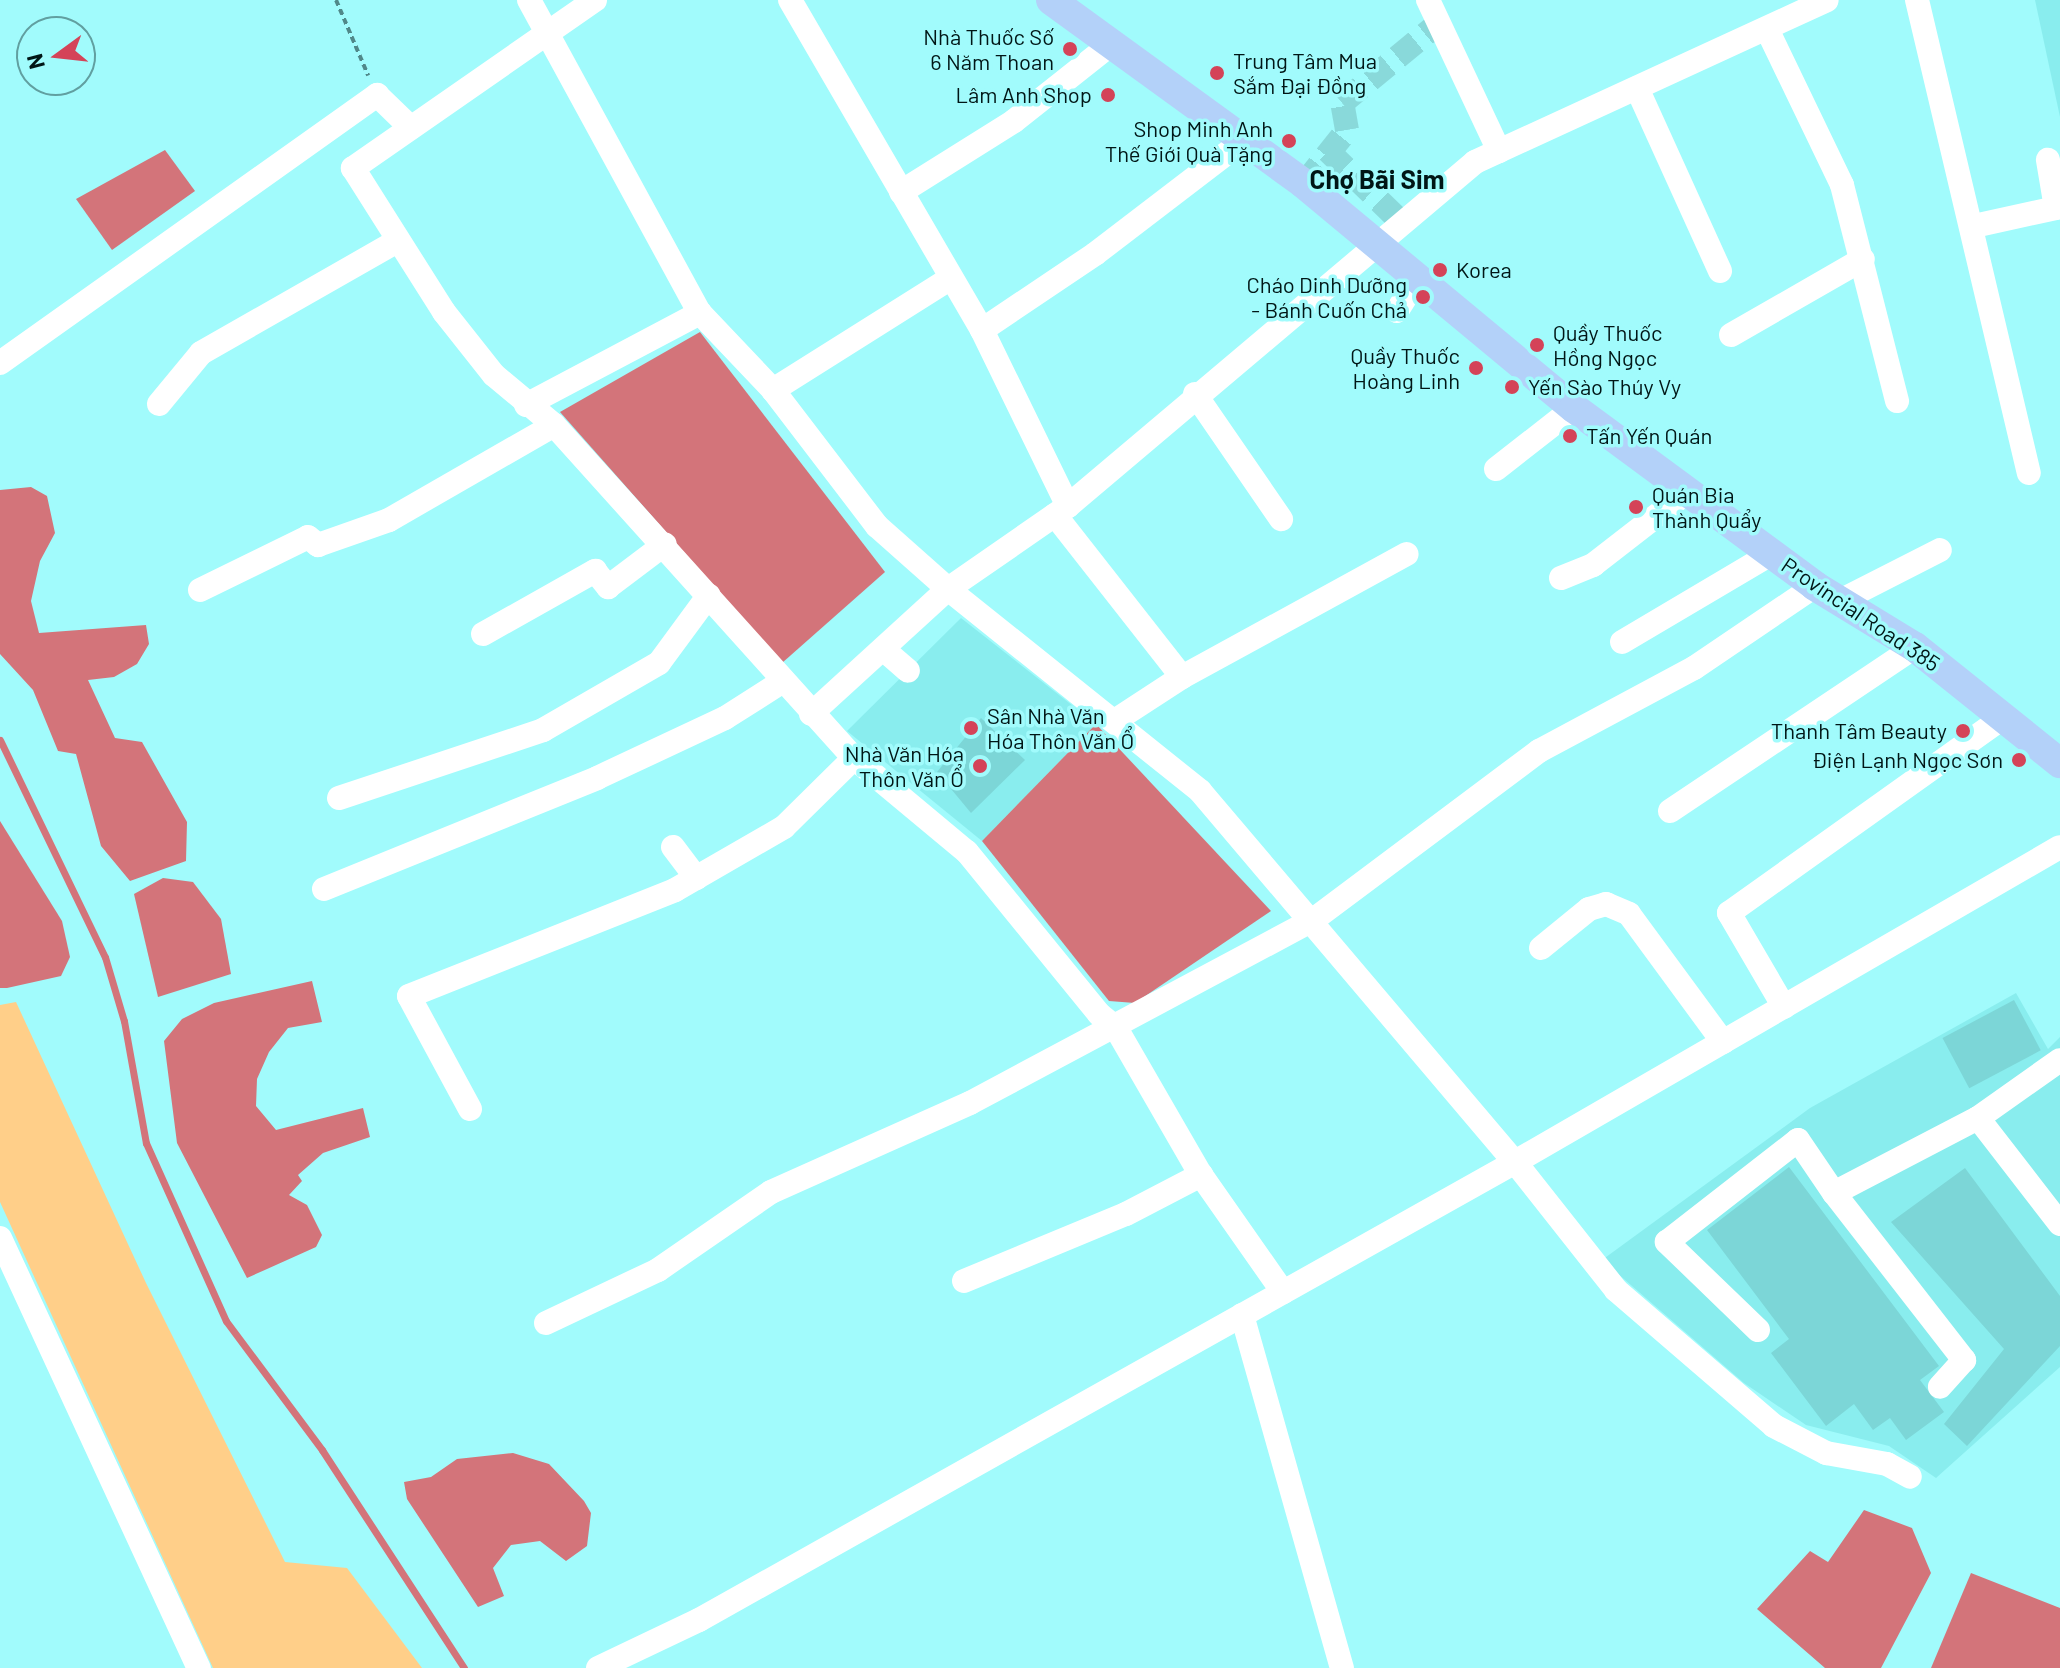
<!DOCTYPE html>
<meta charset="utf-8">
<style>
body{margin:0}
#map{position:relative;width:2060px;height:1668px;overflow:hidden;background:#a1fbfc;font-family:Barlow,sans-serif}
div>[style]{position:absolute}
.built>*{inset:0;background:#89edee}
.green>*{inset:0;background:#ffcf89}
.water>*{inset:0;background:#d3747a}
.stream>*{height:7px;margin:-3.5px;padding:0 3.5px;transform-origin:3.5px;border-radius:3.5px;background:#d3747a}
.building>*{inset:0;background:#7cd6d7;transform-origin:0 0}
.minor-tunnel>*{height:24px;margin-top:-12px;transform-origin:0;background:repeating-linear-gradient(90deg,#89d9da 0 24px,transparent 0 36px)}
.path>*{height:4px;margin-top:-2px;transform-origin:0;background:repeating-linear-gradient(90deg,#508889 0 6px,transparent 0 10px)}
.minor>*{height:24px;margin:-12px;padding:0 12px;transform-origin:12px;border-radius:12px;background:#fff}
.major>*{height:30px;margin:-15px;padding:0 15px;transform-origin:15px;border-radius:15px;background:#b3d1f9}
.dots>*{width:22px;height:22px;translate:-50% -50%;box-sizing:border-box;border:4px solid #a1fbfc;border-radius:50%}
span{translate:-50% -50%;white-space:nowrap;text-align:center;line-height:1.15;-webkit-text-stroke:7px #a1fbfc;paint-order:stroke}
.poi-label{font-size:22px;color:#001616}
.right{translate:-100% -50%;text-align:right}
.left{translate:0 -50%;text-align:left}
.street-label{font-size:22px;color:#001616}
.quarter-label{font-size:26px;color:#001616;font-weight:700}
.north{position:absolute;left:16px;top:16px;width:80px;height:80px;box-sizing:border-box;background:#a1fbfc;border:2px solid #619fa0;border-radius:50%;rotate:255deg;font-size:22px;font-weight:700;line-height:32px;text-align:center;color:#001616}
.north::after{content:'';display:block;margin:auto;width:28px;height:36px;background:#d44358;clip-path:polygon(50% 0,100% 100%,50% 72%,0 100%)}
</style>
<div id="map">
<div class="built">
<div style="clip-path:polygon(2035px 0,2060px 0,2060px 117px)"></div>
<div style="clip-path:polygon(961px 618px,1096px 724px,982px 841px,847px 731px)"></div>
<div style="clip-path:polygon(2016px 993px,2048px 1049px,2060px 1037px,2060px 1367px,1936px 1478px,1889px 1446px,1806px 1425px,1744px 1383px,1602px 1260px,1810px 1108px)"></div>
</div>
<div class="green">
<div style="clip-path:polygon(16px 1002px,146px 1283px,285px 1562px,347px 1568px,422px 1668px,213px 1668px,0 1202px,0 1005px)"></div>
</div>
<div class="water">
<div style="clip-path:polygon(165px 150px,195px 191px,112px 250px,76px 199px)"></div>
<div style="clip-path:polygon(700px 332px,885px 572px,782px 663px,560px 412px)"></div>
<div style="clip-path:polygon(31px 487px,47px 496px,55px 533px,40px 561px,31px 601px,39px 633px,146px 625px,149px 644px,137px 664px,114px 677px,88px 680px,115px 738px,142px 742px,187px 822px,186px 861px,130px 881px,101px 846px,76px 754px,58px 751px,33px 690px,0 654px,0 490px)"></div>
<div style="clip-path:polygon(1096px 724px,1271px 911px,1135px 1003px,1109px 1001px,982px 841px)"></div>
<div style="clip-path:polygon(0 821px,62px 921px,70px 957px,61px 976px,7px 988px,0 988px)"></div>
<div style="clip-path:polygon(163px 878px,193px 882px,221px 919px,231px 974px,158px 997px,134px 894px)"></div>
<div style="clip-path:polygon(312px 981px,322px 1022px,288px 1028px,269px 1052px,257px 1079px,256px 1106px,276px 1130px,363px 1108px,370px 1137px,323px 1153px,298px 1175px,302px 1181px,289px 1195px,307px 1205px,322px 1235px,316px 1247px,247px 1278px,177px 1143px,164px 1041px,182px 1019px,214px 1003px)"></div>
<div style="clip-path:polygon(513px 1453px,549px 1464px,584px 1501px,591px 1513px,587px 1546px,566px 1561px,540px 1541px,511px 1545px,493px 1568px,504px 1596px,478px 1607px,407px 1499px,404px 1482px,431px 1477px,457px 1459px)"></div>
<div style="clip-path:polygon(1864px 1510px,1912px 1528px,1931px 1573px,1881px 1668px,1825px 1668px,1757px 1609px,1810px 1551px,1828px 1562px)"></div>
<div style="clip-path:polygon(1971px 1573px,2060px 1608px,2060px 1668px,1931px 1668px)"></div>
</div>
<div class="stream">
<div style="left:0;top:740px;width:241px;rotate:64.2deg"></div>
<div style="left:105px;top:957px;width:67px;rotate:73.5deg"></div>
<div style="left:124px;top:1021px;width:124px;rotate:79.8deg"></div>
<div style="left:146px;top:1143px;width:195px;rotate:65.8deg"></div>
<div style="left:226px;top:1321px;width:161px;rotate:53.3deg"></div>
<div style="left:322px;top:1450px;width:260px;rotate:56.9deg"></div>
</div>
<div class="building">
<div style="clip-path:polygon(981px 718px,1025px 760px,971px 813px,937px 772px)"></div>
<div style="left:2014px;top:1000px;width:57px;height:81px;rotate:62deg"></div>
<div style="clip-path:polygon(1789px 1167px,1939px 1366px,1920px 1380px,1944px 1412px,1906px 1440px,1890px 1418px,1873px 1430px,1854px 1404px,1826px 1426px,1771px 1353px,1789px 1339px,1707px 1230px)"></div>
<div style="clip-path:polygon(1965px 1168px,2060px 1296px,2060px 1346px,1967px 1446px,1944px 1424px,2004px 1349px,1891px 1222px)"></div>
</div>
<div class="minor-tunnel">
<div style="left:1328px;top:151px;width:100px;rotate:44.2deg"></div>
<div style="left:1304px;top:184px;width:69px;rotate:-51.5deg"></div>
<div style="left:1347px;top:130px;width:27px;rotate:-100deg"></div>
<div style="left:1342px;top:103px;width:126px;rotate:-39.5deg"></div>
</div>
<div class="path">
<div style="left:336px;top:0;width:82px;rotate:66.9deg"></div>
</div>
<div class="minor">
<div style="left:529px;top:0;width:357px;rotate:61.4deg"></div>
<div style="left:700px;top:313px;width:106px;rotate:46.5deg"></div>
<div style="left:773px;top:390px;width:171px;rotate:52.6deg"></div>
<div style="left:877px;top:526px;width:95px;rotate:41.6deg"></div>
<div style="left:948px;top:589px;width:323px;rotate:38.7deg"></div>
<div style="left:1200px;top:791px;width:487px;rotate:49.7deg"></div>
<div style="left:1515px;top:1162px;width:163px;rotate:51.7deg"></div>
<div style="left:1616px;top:1290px;width:208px;rotate:40.7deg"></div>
<div style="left:1774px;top:1426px;width:59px;rotate:27.4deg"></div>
<div style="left:1826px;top:1453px;width:62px;rotate:10.2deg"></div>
<div style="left:1887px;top:1464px;width:26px;rotate:29deg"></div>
<div style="left:595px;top:0;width:295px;rotate:145.2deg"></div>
<div style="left:353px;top:168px;width:170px;rotate:57.7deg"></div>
<div style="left:444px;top:312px;width:80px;rotate:51.6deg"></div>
<div style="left:494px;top:375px;width:78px;rotate:39.8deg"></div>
<div style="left:554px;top:425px;width:448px;rotate:48deg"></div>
<div style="left:854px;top:758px;width:147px;rotate:39.8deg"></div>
<div style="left:967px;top:852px;width:209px;rotate:50.8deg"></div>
<div style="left:1099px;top:1014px;width:22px;rotate:39deg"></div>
<div style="left:1116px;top:1028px;width:170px;rotate:60deg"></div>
<div style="left:1201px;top:1175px;width:143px;rotate:55deg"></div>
<div style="left:790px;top:0;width:382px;rotate:59.8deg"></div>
<div style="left:982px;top:330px;width:196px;rotate:64deg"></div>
<div style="left:1428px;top:0;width:167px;rotate:64.8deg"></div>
<div style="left:1917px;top:0;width:486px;rotate:76.7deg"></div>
<div style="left:1767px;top:29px;width:173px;rotate:64.3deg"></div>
<div style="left:1842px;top:185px;width:223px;rotate:75.7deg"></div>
<div style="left:1637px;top:88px;width:201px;rotate:65.6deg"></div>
<div style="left:901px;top:192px;width:133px;rotate:-32.1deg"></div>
<div style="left:1014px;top:121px;width:124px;rotate:-38.4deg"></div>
<div style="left:1974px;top:226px;width:84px;rotate:-12.4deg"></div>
<div style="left:2056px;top:208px;width:49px;rotate:-99.5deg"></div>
<div style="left:1397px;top:311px;width:40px;rotate:-58deg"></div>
<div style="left:982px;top:330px;width:136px;rotate:-33.9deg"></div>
<div style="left:1095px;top:254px;width:188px;rotate:-37.4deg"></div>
<div style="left:1731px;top:335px;width:152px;rotate:-29.9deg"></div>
<div style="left:0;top:363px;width:463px;rotate:-35.4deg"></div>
<div style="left:377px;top:95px;width:47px;rotate:44.1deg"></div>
<div style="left:773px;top:390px;width:210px;rotate:-32.2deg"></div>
<div style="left:1195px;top:394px;width:152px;rotate:55.5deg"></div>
<div style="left:159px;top:404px;width:66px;rotate:-50.5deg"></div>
<div style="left:201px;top:353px;width:226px;rotate:-29.7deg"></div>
<div style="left:526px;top:405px;width:197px;rotate:-27.9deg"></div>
<div style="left:1496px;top:469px;width:99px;rotate:-38deg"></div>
<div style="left:1055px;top:515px;width:206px;rotate:51.9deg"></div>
<div style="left:1561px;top:578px;width:35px;rotate:-22deg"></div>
<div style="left:1593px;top:565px;width:119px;rotate:-37.8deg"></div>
<div style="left:200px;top:590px;width:120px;rotate:-26.1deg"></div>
<div style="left:308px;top:537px;width:13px;rotate:39deg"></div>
<div style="left:318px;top:545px;width:75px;rotate:-19.4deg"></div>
<div style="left:389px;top:520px;width:190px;rotate:-29.9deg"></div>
<div style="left:1840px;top:601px;width:112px;rotate:-27deg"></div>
<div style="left:483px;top:634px;width:129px;rotate:-29.4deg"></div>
<div style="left:595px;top:571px;width:21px;rotate:51deg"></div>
<div style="left:608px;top:587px;width:71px;rotate:-37deg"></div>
<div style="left:1622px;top:642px;width:173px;rotate:-30.6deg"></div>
<div style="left:883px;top:649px;width:33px;rotate:41deg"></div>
<div style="left:811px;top:714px;width:185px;rotate:-42.4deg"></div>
<div style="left:948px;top:589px;width:146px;rotate:-34.7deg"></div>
<div style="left:1068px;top:506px;width:533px;rotate:-40.2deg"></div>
<div style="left:1475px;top:162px;width:387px;rotate:-24.7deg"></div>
<div style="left:1116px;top:720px;width:79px;rotate:-33.1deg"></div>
<div style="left:1182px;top:677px;width:256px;rotate:-28.7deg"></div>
<div style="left:339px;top:798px;width:215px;rotate:-18.4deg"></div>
<div style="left:543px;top:730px;width:134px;rotate:-30deg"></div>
<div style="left:659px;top:663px;width:84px;rotate:-53.7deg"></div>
<div style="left:1670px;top:811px;width:295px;rotate:-33.8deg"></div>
<div style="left:673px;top:847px;width:39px;rotate:53deg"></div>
<div style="left:324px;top:889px;width:295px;rotate:-22.1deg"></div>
<div style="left:597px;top:778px;width:141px;rotate:-25.1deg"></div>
<div style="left:725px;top:718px;width:69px;rotate:-32.5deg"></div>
<div style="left:1541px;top:948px;width:62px;rotate:-39.1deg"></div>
<div style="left:1589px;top:909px;width:18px;rotate:-16deg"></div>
<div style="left:1606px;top:904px;width:25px;rotate:23deg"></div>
<div style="left:1629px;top:914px;width:159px;rotate:53.7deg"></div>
<div style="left:1784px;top:1007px;width:109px;rotate:-120.3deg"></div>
<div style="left:1729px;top:913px;width:339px;rotate:-35.5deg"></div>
<div style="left:470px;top:1109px;width:128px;rotate:-118.4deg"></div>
<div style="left:409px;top:996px;width:286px;rotate:-21.7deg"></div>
<div style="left:675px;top:890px;width:126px;rotate:-30deg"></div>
<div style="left:784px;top:827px;width:98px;rotate:-44.6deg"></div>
<div style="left:1978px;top:1118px;width:134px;rotate:52.3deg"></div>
<div style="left:1834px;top:1193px;width:212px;rotate:52.1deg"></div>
<div style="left:1964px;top:1360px;width:36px;rotate:132deg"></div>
<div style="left:0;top:1238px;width:474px;rotate:65.2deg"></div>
<div style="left:964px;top:1281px;width:175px;rotate:-22.5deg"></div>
<div style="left:1126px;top:1214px;width:85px;rotate:-27.5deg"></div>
<div style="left:1242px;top:1315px;width:367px;rotate:74.2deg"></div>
<div style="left:546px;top:1323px;width:124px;rotate:-25.3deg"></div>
<div style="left:658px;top:1270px;width:137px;rotate:-34.6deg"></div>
<div style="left:771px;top:1192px;width:218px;rotate:-24.1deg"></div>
<div style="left:970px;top:1103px;width:389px;rotate:-28.1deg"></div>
<div style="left:1313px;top:920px;width:282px;rotate:-36.8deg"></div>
<div style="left:1539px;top:751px;width:176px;rotate:-28.2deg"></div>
<div style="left:1694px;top:668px;width:146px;rotate:-34.1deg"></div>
<div style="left:1758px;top:1330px;width:127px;rotate:-136deg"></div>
<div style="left:1667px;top:1242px;width:166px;rotate:-37.9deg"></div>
<div style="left:1798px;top:1140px;width:64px;rotate:55.8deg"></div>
<div style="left:1834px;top:1193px;width:162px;rotate:-27.5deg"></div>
<div style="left:1978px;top:1118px;width:100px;rotate:-35.3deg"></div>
<div style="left:598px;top:1668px;width:112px;rotate:-25.4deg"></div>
<div style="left:699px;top:1620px;width:936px;rotate:-29.3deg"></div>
<div style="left:1515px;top:1162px;width:629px;rotate:-30.03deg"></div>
</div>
<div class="major">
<div style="left:1051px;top:0;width:313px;rotate:36deg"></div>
<div style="left:1304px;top:184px;width:351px;rotate:39.7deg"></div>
<div style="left:1574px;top:408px;width:300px;rotate:36.4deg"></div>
<div style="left:1815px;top:586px;width:117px;rotate:31.4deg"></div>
<div style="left:1915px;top:647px;width:186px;rotate:38.7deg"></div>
</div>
<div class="dots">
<div style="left:1070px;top:49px;background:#d44358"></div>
<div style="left:1217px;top:73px;background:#d44358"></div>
<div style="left:1108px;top:95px;background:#d44358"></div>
<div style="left:1289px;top:141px;background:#d44358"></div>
<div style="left:1440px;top:270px;background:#d44358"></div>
<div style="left:1423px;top:297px;background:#d44358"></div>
<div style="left:1537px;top:345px;background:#d44358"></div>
<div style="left:1476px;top:368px;background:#d44358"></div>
<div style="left:1512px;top:387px;background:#d44358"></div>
<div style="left:1570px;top:436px;background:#d44358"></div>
<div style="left:1636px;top:507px;background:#d44358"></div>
<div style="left:971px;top:728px;background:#d44358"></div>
<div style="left:1963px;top:731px;background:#d44358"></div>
<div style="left:2019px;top:760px;background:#d44358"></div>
<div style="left:980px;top:766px;background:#d44358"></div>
</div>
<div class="poi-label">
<span class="right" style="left:1054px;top:49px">Nhà Thuốc Số<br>6 Năm Thoan</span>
<span class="left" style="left:1233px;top:73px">Trung Tâm Mua<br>Sắm Đại Đồng</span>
<span class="right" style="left:1092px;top:95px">Lâm Anh Shop</span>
<span class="right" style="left:1273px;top:141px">Shop Minh Anh<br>Thế Giới Quà Tặng</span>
<span class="left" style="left:1456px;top:270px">Korea</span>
<span class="right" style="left:1407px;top:297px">Cháo Dinh Dưỡng<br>- Bánh Cuốn Chả</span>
<span class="left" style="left:1553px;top:345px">Quầy Thuốc<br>Hồng Ngọc</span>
<span class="right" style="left:1460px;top:368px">Quầy Thuốc<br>Hoàng Linh</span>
<span class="left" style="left:1528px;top:387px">Yến Sào Thúy Vy</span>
<span class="left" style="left:1586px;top:436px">Tấn Yến Quán</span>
<span class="left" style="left:1652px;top:507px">Quán Bia<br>Thành Quẩy</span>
<span class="left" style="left:987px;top:728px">Sân Nhà Văn<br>Hóa Thôn Văn Ổ</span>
<span class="right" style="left:1947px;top:731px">Thanh Tâm Beauty</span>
<span class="right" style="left:964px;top:766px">Nhà Văn Hóa<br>Thôn Văn Ổ</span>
<span class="right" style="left:2003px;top:760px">Điện Lạnh Ngọc Sơn</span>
</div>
<div class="street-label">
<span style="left:1861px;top:614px;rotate:34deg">Provincial Road 385</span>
</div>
<div class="quarter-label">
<span style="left:1377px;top:179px">Chợ Bãi Sim</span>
</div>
<div class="north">N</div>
</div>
